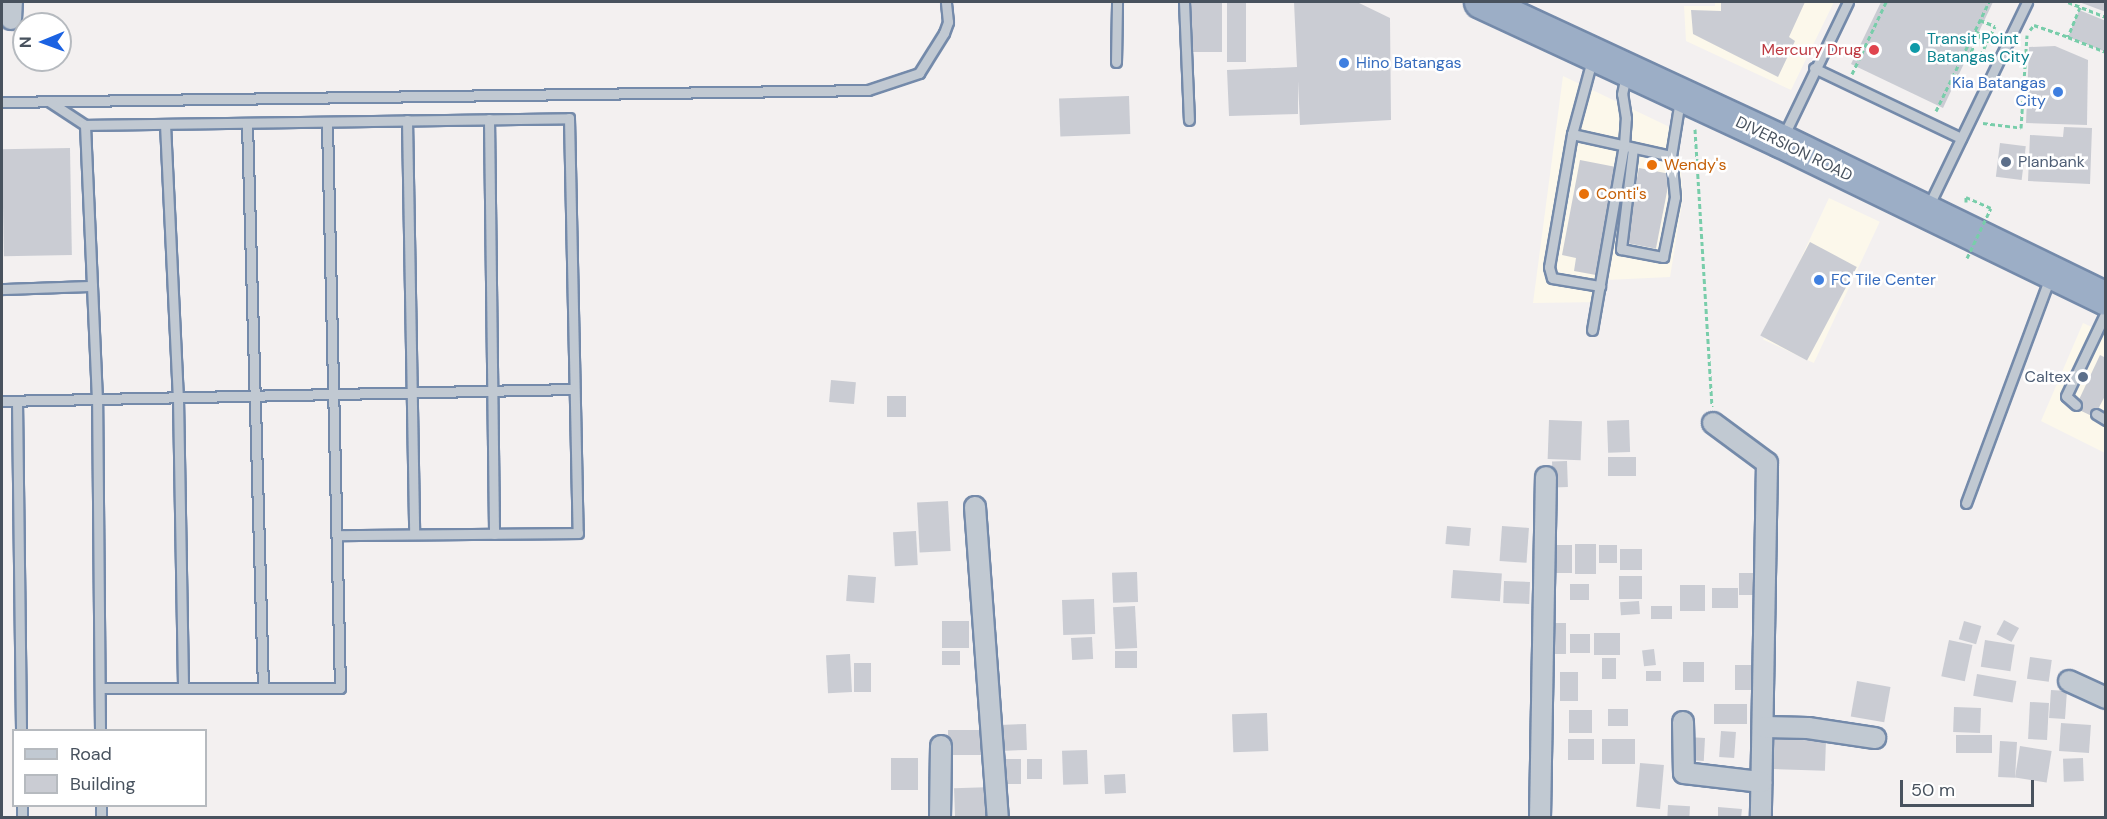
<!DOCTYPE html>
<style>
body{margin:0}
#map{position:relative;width:2107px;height:819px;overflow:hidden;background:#f3f0f0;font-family:"DM Sans",sans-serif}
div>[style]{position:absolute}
.commercial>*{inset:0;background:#fcf8eb;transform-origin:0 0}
.building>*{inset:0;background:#caccd3;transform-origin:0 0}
.path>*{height:3px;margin-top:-1.5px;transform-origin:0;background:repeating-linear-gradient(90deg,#78cdaa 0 4.5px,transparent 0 7.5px)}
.roads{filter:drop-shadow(2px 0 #748aaa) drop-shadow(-2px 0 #748aaa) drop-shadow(0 2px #748aaa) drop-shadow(0 -2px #748aaa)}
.service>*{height:9px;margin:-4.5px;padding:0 4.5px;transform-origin:4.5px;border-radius:4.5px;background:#c1c9d2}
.minor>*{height:20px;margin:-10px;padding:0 10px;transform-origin:10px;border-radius:10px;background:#c1c9d2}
.trunk>*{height:32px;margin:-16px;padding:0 16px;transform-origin:16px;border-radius:16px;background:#9caec6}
.path-bridge>*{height:3px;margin-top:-1.5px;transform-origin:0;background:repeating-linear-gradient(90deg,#78cdaa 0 4.5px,transparent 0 7.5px)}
.dots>*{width:16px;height:16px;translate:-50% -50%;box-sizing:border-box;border:3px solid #fff;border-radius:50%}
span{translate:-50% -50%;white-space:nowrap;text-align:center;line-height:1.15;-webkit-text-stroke:5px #fff;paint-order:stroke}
.culture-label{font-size:16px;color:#0d838f}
.left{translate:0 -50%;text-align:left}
.health-label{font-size:16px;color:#be3a42}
.right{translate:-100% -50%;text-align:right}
.shop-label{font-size:16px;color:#366cbe}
.street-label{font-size:16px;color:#48525e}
.service-label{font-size:16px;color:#4e5e75}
.food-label{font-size:16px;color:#c56008}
.frame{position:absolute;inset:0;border:3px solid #48525e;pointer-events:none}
.legend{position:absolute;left:12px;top:729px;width:195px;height:78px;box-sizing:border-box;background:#fff;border:2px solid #b6babf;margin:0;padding:8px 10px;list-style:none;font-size:18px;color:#48525e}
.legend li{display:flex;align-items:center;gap:12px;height:30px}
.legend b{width:30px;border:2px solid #b6babf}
.north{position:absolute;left:12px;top:12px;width:60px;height:60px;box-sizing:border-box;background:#fff;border:2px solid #b6babf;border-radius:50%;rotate:269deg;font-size:16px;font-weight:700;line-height:24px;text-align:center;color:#48525e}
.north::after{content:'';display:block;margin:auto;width:21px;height:27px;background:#1b62e2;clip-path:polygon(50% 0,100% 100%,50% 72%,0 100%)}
.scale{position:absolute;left:1900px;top:780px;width:134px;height:27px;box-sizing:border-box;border:3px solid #48525e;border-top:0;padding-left:8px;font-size:18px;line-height:21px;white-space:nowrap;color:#48525e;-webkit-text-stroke:4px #fff;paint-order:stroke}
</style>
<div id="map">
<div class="commercial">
<div style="clip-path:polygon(1715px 2px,1834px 2px,1791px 90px,1686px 41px,1684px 6px,1715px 6px)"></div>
<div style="clip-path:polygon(1563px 76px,1678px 131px,1683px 198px,1670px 277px,1606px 280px,1603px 302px,1533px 303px)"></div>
<div style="left:1829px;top:198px;width:56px;height:156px;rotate:25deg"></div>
<div style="clip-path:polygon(2083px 323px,2105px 333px,2105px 453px,2041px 421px)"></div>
</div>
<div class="building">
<div style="left:1188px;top:2px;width:34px;height:50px"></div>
<div style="left:1227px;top:2px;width:19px;height:60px"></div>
<div style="clip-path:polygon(1294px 2px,1357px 2px,1390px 18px,1391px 120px,1300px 125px,1298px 81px,1298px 114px,1229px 116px,1227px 70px,1297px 67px)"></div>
<div style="clip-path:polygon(1721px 2px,1805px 2px,1789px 37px,1795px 41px,1778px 77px,1693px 34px,1691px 10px,1721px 11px)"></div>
<div style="clip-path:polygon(1881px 2px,1993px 2px,1943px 108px,1851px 64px)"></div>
<div style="clip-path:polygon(2079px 2px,2106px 2px,2106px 12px)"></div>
<div style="clip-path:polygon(2079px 10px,2106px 21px,2106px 52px,2068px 37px)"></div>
<div style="clip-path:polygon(2055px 46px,2088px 60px,2087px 125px,2026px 123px,2029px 47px)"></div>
<div style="left:1129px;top:96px;width:38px;height:70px;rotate:88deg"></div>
<div style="clip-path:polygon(2064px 127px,2092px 128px,2090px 184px,2028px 181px,2030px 135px,2063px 137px)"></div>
<div style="left:2000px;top:143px;width:26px;height:34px;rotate:7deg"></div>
<div style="left:70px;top:148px;width:107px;height:68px;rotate:89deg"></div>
<div style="clip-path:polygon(1580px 160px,1616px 167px,1596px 275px,1574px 271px,1576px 258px,1562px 255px)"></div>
<div style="left:1639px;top:168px;width:32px;height:76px;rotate:11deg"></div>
<div style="left:1810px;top:242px;width:53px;height:106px;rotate:28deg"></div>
<div style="clip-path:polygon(2100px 355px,2106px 358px,2106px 394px,2094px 417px,2075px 408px)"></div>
<div style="left:831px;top:380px;width:25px;height:22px;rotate:5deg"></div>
<div style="left:887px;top:396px;width:19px;height:21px"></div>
<div style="left:1549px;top:420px;width:33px;height:39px;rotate:2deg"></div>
<div style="left:1629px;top:420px;width:32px;height:22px;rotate:88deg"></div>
<div style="left:1608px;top:457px;width:28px;height:19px"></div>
<div style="left:1567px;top:461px;width:26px;height:15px;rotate:88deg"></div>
<div style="left:948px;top:501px;width:50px;height:31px;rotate:87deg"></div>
<div style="left:1447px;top:526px;width:24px;height:18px;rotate:5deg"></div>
<div style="left:1502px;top:526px;width:27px;height:35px;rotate:4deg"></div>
<div style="left:916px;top:531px;width:34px;height:23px;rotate:87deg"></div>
<div style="left:1596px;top:544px;width:30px;height:21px;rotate:90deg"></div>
<div style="left:1550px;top:545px;width:22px;height:28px"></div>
<div style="left:1599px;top:545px;width:18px;height:18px"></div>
<div style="left:1642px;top:549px;width:21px;height:22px;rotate:90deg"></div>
<div style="left:1453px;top:570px;width:49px;height:28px;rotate:4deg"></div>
<div style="left:1137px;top:572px;width:30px;height:25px;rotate:88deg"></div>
<div style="left:1739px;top:573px;width:17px;height:22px"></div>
<div style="left:848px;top:575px;width:28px;height:26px;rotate:4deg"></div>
<div style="left:1619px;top:576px;width:23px;height:23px"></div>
<div style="left:1504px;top:581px;width:26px;height:22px;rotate:2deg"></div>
<div style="left:1570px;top:584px;width:19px;height:16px"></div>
<div style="left:1680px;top:585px;width:25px;height:26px"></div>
<div style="left:1712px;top:588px;width:26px;height:20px"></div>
<div style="left:1094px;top:599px;width:35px;height:32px;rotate:88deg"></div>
<div style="left:1639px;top:601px;width:13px;height:19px;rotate:86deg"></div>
<div style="left:1135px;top:606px;width:42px;height:22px;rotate:87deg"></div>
<div style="left:1651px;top:606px;width:21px;height:13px"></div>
<div style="left:2004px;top:620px;width:17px;height:16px;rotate:28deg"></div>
<div style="left:942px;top:621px;width:27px;height:27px"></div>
<div style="left:1964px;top:621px;width:18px;height:19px;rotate:16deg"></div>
<div style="left:1547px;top:623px;width:19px;height:31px"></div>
<div style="left:1594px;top:633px;width:26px;height:22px"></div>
<div style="left:1570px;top:634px;width:20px;height:19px"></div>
<div style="left:1092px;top:637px;width:22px;height:21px;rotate:87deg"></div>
<div style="left:1949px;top:640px;width:24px;height:37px;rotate:12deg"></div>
<div style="left:1985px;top:640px;width:30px;height:27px;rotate:9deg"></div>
<div style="left:1654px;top:649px;width:16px;height:12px;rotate:83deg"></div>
<div style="left:960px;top:651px;width:14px;height:18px;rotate:90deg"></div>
<div style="left:1137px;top:651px;width:17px;height:22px;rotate:90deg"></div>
<div style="left:850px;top:654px;width:38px;height:24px;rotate:87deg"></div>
<div style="left:2030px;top:657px;width:22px;height:22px;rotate:8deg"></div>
<div style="left:1602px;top:658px;width:14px;height:21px"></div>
<div style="left:1683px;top:662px;width:21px;height:20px"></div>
<div style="left:854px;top:663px;width:17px;height:29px"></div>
<div style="left:1735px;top:665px;width:17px;height:25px"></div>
<div style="left:1646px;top:671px;width:15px;height:10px"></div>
<div style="left:1560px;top:672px;width:18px;height:29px"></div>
<div style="left:1977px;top:674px;width:40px;height:22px;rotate:10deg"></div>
<div style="left:1857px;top:681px;width:34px;height:36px;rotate:10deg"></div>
<div style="left:2051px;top:690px;width:16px;height:28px;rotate:4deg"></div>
<div style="left:2030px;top:702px;width:19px;height:37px;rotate:3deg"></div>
<div style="left:1714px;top:704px;width:33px;height:20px"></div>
<div style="left:1954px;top:707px;width:27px;height:25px;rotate:2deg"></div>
<div style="left:1608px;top:709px;width:20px;height:17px"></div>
<div style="left:1569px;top:710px;width:23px;height:23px"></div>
<div style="left:1267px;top:713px;width:38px;height:35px;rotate:88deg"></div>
<div style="left:2061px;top:723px;width:30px;height:28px;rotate:4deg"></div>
<div style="left:1026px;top:724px;width:26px;height:27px;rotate:88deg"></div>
<div style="left:983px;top:730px;width:25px;height:35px;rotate:90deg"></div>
<div style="left:1721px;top:731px;width:15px;height:26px;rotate:4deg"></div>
<div style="left:1956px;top:735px;width:36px;height:18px"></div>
<div style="left:1687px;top:737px;width:18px;height:23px;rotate:3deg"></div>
<div style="left:1568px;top:739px;width:26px;height:21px"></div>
<div style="left:1602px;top:739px;width:33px;height:25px"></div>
<div style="left:1774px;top:739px;width:52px;height:30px;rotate:2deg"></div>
<div style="left:2000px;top:741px;width:17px;height:36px;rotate:3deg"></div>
<div style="left:2020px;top:746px;width:32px;height:32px;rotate:9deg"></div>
<div style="left:1087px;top:750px;width:34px;height:25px;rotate:88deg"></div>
<div style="left:918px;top:758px;width:32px;height:27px;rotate:90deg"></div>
<div style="left:2083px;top:758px;width:23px;height:20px;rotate:88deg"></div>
<div style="left:1003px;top:759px;width:18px;height:25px"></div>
<div style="left:1027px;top:759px;width:15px;height:20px"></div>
<div style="left:1640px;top:763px;width:24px;height:44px;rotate:5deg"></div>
<div style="left:1125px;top:774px;width:19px;height:21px;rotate:87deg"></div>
<div style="left:993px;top:787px;width:29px;height:39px;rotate:88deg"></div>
<div style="left:1668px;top:805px;width:22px;height:13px;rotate:3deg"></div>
<div style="clip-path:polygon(1718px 807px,1742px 809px,1741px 818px,1718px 818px)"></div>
</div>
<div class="path">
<div style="left:2068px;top:2px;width:41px;rotate:21.5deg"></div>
<div style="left:2080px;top:7px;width:32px;rotate:112deg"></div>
<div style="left:2068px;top:37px;width:41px;rotate:21.5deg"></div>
<div style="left:1980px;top:20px;width:16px;rotate:22deg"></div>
<div style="left:2030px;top:30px;width:6px;rotate:-51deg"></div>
<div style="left:2034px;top:25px;width:36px;rotate:19deg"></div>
<div style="left:1975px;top:31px;width:6px;rotate:31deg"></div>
<div style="left:1980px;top:34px;width:27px;rotate:117deg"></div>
<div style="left:1968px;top:58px;width:10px;rotate:24deg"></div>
<div style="left:1977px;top:62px;width:40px;rotate:-63.4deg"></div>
<div style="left:1852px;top:74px;width:80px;rotate:-64.7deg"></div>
<div style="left:1936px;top:111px;width:121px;rotate:-64.1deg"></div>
<div style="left:1983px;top:123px;width:38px;rotate:7deg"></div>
<div style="left:2021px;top:128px;width:93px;rotate:-86.3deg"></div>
<div style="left:1695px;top:129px;width:278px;rotate:86.5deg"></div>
<div style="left:1966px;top:202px;width:5px;rotate:-90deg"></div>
<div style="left:1966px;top:197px;width:27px;rotate:24deg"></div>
</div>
<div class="roads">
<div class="service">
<div style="left:1184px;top:2px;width:118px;rotate:87.6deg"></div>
<div style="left:1592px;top:60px;width:77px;rotate:105.1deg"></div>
<div style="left:1572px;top:134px;width:135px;rotate:99.8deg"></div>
<div style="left:1549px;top:267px;width:11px;rotate:75deg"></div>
<div style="left:1552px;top:278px;width:49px;rotate:9.5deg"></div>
<div style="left:1116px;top:62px;width:60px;rotate:-89deg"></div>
<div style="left:1814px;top:68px;width:163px;rotate:25.5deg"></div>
<div style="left:2px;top:102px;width:866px;rotate:-0.79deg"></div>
<div style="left:868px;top:90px;width:54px;rotate:-18.4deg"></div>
<div style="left:919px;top:73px;width:47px;rotate:-58deg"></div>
<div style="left:944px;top:33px;width:12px;rotate:-70deg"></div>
<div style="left:948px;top:22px;width:20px;rotate:-96deg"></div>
<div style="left:50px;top:102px;width:42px;rotate:33.3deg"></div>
<div style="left:489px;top:119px;width:415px;rotate:89.3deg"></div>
<div style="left:407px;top:120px;width:414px;rotate:89deg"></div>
<div style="left:247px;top:123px;width:565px;rotate:88.38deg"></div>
<div style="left:165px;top:124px;width:274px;rotate:87.3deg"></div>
<div style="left:178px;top:398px;width:290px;rotate:89deg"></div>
<div style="left:1572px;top:134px;width:101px;rotate:12.5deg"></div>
<div style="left:1783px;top:137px;width:150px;rotate:-64.3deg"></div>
<div style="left:1633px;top:148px;width:102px;rotate:96.8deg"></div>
<div style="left:1621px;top:249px;width:43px;rotate:10.8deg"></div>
<div style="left:1663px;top:257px;width:61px;rotate:-78.7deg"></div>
<div style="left:1675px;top:197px;width:41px;rotate:-95.6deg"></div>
<div style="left:1671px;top:156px;width:57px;rotate:-80.9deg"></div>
<div style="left:1928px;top:207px;width:228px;rotate:-64.2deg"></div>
<div style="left:2px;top:289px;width:90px;rotate:-1.9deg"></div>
<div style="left:1592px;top:330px;width:188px;rotate:-80.2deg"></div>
<div style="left:1624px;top:145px;width:27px;rotate:-86deg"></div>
<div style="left:1626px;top:118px;width:24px;rotate:-99deg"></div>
<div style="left:1622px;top:94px;width:19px;rotate:-78deg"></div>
<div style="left:2px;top:401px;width:571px;rotate:-1.2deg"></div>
<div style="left:17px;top:401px;width:329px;rotate:89.3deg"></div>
<div style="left:2076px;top:405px;width:13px;rotate:-138deg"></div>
<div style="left:2066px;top:396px;width:93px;rotate:-64.5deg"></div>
<div style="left:2096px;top:414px;width:12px;rotate:31deg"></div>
<div style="left:1966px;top:503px;width:241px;rotate:-69.6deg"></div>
<div style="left:100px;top:688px;width:240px"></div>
<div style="left:340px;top:688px;width:566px;rotate:-91.32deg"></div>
<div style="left:100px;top:730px;width:330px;rotate:-90.5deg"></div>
<div style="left:97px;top:400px;width:275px;rotate:-92.5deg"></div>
<div style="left:85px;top:125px;width:484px;rotate:-0.8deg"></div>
<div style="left:569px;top:118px;width:415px;rotate:88.8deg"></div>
<div style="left:578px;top:533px;width:241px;rotate:179.5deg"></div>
<div style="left:22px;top:806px;width:12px;rotate:90deg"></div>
<div style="left:101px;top:806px;width:12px;rotate:90deg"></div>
</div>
<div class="minor">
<div style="left:11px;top:19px;width:17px;rotate:-87deg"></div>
<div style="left:1713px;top:423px;width:67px;rotate:36.5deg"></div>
<div style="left:1767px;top:463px;width:355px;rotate:91deg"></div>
<div style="left:975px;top:507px;width:312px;rotate:85.8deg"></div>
<div style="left:2069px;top:681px;width:41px;rotate:24.7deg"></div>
<div style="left:1683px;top:722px;width:51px;rotate:88.9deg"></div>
<div style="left:1684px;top:773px;width:78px;rotate:6.7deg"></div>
<div style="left:1765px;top:727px;width:43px;rotate:1.3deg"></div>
<div style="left:1808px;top:728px;width:68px;rotate:8.5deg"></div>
<div style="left:940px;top:818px;width:72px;rotate:-89.2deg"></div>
<div style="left:1540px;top:818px;width:341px;rotate:-89deg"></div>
</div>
<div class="trunk">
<div style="left:1481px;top:2px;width:331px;rotate:24.9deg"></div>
<div style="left:1781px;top:141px;width:361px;rotate:25.9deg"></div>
</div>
</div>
<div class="path-bridge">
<div style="left:1967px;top:258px;width:55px;rotate:-64.4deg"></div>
</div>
<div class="dots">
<div style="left:1915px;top:48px;background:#0f9aa8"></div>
<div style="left:1874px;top:50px;background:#e0444e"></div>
<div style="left:1344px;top:63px;background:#3f7fe0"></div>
<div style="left:2058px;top:92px;background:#3f7fe0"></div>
<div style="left:2006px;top:162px;background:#5c6f8a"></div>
<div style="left:1652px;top:165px;background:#e8710a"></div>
<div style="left:1584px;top:194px;background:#e8710a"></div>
<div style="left:1819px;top:280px;background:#3f7fe0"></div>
<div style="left:2083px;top:377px;background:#5c6f8a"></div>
</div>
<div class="culture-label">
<span class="left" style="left:1927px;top:48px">Transit Point<br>Batangas City</span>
</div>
<div class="health-label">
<span class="right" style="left:1862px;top:50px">Mercury Drug</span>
</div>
<div class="shop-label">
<span class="left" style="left:1356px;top:63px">Hino Batangas</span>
<span class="right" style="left:2046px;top:92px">Kia Batangas<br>City</span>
<span class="left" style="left:1831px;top:280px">FC Tile Center</span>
</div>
<div class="street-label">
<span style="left:1794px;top:149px;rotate:26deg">DIVERSION ROAD</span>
</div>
<div class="service-label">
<span class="left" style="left:2018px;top:162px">Planbank</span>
<span class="right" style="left:2071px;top:377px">Caltex</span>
</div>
<div class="food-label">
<span class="left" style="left:1664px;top:165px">Wendy's</span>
<span class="left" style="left:1596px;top:194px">Conti's</span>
</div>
<div class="frame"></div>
<ul class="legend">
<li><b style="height:8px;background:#c1c9d2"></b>Road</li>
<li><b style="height:16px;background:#caccd3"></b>Building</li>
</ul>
<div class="north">N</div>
<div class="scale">50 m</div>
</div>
